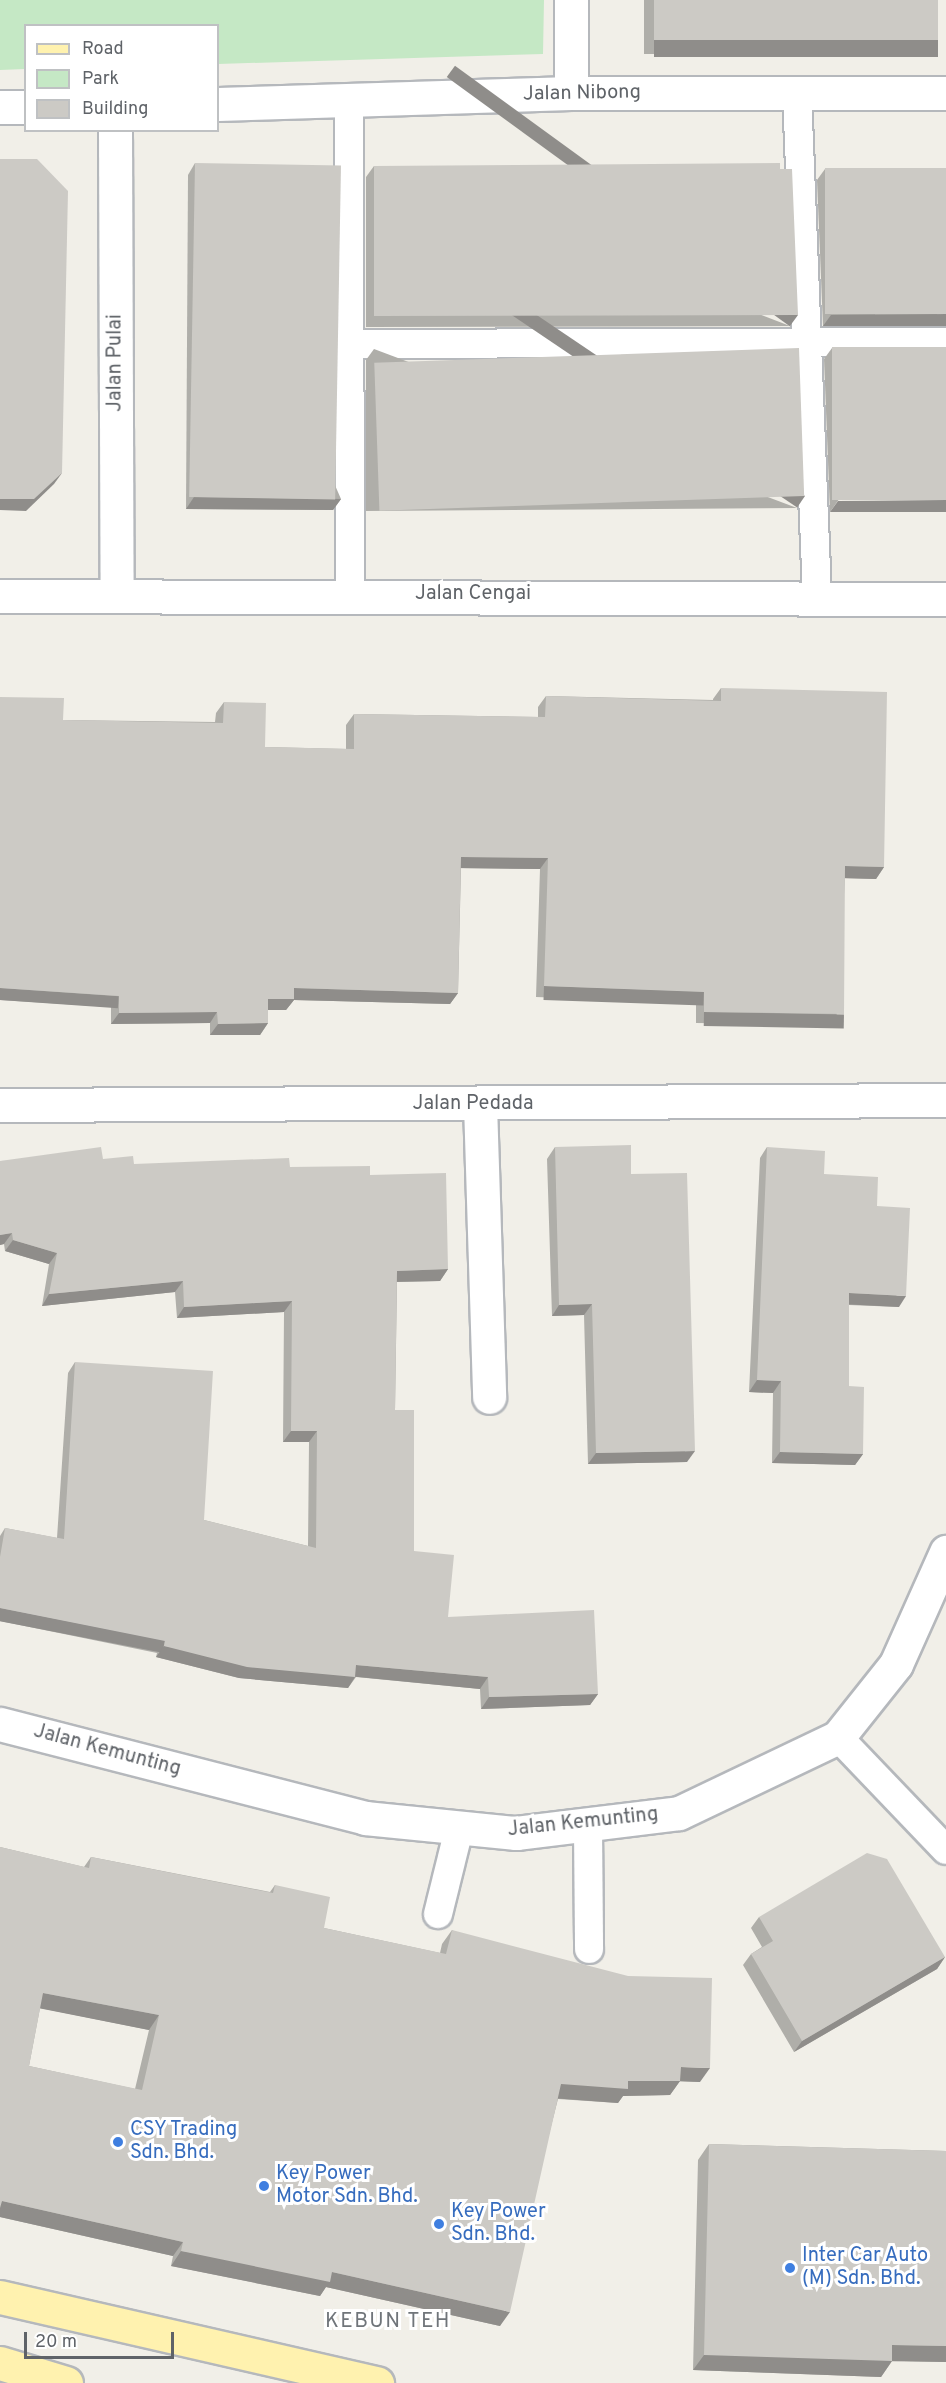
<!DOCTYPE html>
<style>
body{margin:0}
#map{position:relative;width:946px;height:2383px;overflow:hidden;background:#f1efe8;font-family:Overpass,sans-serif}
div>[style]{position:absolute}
.green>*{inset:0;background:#c5e8c5}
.roads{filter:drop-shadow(2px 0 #b5b8bc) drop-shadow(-2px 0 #b5b8bc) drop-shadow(0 2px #b5b8bc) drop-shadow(0 -2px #b5b8bc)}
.service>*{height:28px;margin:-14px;padding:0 14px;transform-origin:14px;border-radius:14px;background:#fff}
.minor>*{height:33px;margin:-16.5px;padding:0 16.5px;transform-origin:16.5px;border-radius:16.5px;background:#fff}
.primary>*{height:33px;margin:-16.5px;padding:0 16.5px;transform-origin:16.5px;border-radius:16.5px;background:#fff2af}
.wall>*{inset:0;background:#afaea9;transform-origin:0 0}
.shaded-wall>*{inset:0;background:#8f8d8a;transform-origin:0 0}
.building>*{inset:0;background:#cccac5;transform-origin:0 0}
.dots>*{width:16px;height:16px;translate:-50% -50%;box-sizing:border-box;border:3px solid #fff;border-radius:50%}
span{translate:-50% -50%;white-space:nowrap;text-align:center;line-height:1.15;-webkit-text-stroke:6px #fff;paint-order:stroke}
.street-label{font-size:20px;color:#5f6368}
.shop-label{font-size:20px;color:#366cbe}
.left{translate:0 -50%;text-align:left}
.neighbourhood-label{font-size:21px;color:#70757a;letter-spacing:1.5px}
.legend{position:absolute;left:24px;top:24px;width:195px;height:108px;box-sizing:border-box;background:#fff;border:2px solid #bfc1c3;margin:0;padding:8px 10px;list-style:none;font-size:18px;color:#5f6368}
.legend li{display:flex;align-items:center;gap:12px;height:30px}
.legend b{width:30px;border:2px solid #bfc1c3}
.scale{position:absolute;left:24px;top:2332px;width:150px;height:27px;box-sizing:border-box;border:3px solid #5f6368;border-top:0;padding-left:8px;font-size:18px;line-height:21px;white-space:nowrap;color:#5f6368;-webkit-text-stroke:4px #fff;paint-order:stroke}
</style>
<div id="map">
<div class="green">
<div style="clip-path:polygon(0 0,544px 0,543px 54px,218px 64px,218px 26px,26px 26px,25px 69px,0 70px)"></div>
</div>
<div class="roads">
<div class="service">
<div style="left:797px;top:93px;width:503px;rotate:87.72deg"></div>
<div style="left:349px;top:100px;width:495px;rotate:89.9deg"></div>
<div style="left:350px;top:344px;width:596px;rotate:-0.19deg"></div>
<div style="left:838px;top:1737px;width:156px;rotate:46.3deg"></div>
<div style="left:588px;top:1827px;width:122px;rotate:89.5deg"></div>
<div style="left:438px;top:1914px;width:88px;rotate:-76.1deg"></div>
</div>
<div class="minor">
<div style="left:571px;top:0;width:93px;rotate:90deg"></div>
<div style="left:218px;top:104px;width:353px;rotate:-1.8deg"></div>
<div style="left:571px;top:93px;width:375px"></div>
<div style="left:0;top:107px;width:26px"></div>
<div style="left:115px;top:130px;width:466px;rotate:89.8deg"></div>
<div style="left:0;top:596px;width:946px;rotate:0.18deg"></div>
<div style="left:480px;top:1104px;width:293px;rotate:88.2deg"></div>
<div style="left:0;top:1105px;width:946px;rotate:-0.3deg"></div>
<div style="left:0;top:1724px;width:377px;rotate:14.4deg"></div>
<div style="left:365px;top:1818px;width:152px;rotate:5.7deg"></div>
<div style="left:516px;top:1833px;width:164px;rotate:-7deg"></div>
<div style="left:679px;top:1813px;width:176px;rotate:-25.5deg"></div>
<div style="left:838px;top:1737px;width:93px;rotate:-51.5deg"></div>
<div style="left:896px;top:1664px;width:123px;rotate:-65.9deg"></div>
</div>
<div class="primary">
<div style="left:0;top:2297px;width:387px;rotate:12.9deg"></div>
<div style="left:0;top:2363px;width:69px;rotate:16.9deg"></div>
</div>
</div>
<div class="wall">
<div style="left:644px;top:0;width:294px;height:54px"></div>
<div style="clip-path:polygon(195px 163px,341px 499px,333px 510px,186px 509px,188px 175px)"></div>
<div style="clip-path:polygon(374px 166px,790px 326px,366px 327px,366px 177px)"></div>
<div style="clip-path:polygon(825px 169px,946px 326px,823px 326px,817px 180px)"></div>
<div style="clip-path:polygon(946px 347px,830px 512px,824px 359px,832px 348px)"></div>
<div style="clip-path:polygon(374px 349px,797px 508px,366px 511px,366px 360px)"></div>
<div style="clip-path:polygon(721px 688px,884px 867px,876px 879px,845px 878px,836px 1025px,696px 1023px,696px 1003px,536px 997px,540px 869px,461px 868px,458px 993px,450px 1004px,294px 1000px,286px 1010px,268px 1010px,268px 1023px,260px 1035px,210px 1035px,210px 1023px,111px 1024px,111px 1007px,0 1000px,0 697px,63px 720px,215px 722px,216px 713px,224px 702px,265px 747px,346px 749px,346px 725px,354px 714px,538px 717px,538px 707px,546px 696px,713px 700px,713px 699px)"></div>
<div style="clip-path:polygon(555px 1147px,631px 1174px,687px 1462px,588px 1464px,584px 1315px,552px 1316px,547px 1159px)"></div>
<div style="clip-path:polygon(767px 1147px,824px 1174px,877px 1206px,899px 1307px,849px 1305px,849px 1386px,863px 1454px,855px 1465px,772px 1463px,773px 1393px,749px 1392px,760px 1158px)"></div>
<div style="clip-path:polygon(103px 1159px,134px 1164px,290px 1167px,370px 1175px,448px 1269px,440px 1281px,397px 1282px,395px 1410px,414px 1551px,448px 1617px,598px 1694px,590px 1705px,481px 1709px,480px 1689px,356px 1677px,348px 1688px,239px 1678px,156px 1657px,157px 1653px,0 1621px,0 1536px,5px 1528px,57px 1538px,68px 1373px,75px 1362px,204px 1520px,308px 1546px,309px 1442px,283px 1442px,284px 1312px,177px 1318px,175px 1292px,42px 1306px,49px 1264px,5px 1251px,4px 1244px,0 1245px,0 1161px)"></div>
<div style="clip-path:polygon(evenodd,0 1847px,84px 1867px,91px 1857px,270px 1892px,275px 1885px,324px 1928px,440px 1953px,442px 1944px,452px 1930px,700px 2082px,680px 2081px,670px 2095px,623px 2096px,618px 2103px,558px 2099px,500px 2326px,326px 2287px,320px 2296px,171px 2266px,173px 2256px,0 2217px,0 1847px,40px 2008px,149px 2030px,135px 2089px,29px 2066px,40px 2008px)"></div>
<div style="clip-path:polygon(759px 1917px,945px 1957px,937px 1969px,794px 2052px,743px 1965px,751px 1954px,762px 1947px,751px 1928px)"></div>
<div style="clip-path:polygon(709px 2144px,946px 2151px,946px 2362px,892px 2361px,881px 2377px,693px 2370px,698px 2160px)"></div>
</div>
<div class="shaded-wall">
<div style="left:654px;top:40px;width:284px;height:17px"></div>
<div style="clip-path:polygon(946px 314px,946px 326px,823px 326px,831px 315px)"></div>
<div style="left:798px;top:315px;width:14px;height:424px;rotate:126deg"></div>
<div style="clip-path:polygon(62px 473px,54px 484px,26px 511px,0 510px,0 499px)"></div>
<div style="left:805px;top:496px;width:14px;height:431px;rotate:124deg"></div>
<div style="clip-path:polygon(194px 497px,341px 499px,333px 510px,186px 509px)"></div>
<div style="clip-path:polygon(946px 500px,946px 512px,830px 512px,838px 501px)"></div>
<div style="clip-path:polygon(461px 857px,548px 858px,540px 869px,453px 868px)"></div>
<div style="clip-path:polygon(845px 866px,884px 867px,876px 879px,838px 878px)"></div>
<div style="left:544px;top:986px;width:160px;height:14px;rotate:2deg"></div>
<div style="left:0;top:988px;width:119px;height:12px;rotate:4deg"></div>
<div style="clip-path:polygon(294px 988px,458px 993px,450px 1004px,294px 1000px,286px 1010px,260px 1010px,268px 999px)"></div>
<div style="clip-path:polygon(217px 1012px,210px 1023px,111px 1024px,119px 1013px)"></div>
<div style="left:704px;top:1012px;width:140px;height:14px;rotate:1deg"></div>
<div style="clip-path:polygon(268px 1023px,260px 1035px,210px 1035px,218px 1024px)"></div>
<div style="clip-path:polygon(12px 1233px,4px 1244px,0 1245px,0 1235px)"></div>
<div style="clip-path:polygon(13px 1240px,57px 1253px,49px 1264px,5px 1251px)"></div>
<div style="clip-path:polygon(448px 1269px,440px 1281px,389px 1282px,397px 1271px)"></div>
<div style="clip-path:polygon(183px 1281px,175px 1292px,42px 1306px,49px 1294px)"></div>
<div style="clip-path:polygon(849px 1293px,906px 1296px,899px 1307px,841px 1304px)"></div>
<div style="clip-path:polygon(292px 1301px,284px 1312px,177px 1318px,184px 1307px)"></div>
<div style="clip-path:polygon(592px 1304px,584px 1315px,552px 1316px,559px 1305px)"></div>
<div style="clip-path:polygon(757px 1380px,781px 1381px,773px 1393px,749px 1392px)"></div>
<div style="clip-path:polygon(291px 1431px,317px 1431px,309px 1442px,283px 1442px)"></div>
<div style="clip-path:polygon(695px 1451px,687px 1462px,588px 1464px,596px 1453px)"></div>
<div style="clip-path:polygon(780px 1452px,863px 1454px,855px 1465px,772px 1463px)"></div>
<div style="left:0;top:1608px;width:168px;height:13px;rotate:11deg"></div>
<div style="clip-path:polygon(164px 1646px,355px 1677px,348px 1688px,239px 1678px,156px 1657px)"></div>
<div style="clip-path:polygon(356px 1665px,488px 1677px,480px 1689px,348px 1676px)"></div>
<div style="clip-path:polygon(598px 1694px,590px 1705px,481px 1709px,489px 1697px)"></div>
<div style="clip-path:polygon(945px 1957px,937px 1969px,794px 2052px,802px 2041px)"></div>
<div style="clip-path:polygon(43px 1993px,159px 2015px,149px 2030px,33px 2007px)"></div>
<div style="clip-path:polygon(681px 2067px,710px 2068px,700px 2082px,671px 2081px)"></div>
<div style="clip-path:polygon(628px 2081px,680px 2081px,670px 2095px,623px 2096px,618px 2103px,551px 2098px,561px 2084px)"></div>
<div style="clip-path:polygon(2px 2201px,183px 2242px,173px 2256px,0 2217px,0 2204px)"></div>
<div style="clip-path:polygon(181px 2251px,332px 2272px,510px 2312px,500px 2326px,326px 2287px,320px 2296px,171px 2266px)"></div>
<div style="clip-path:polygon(892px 2345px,946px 2346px,946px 2362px,890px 2361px,892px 2361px,881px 2377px,693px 2370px,704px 2355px)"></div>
</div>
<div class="building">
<div style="left:654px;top:0;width:284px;height:40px"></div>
<div style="clip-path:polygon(0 159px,37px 159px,68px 191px,62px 473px,34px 499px,0 499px)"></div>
<div style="left:195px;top:163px;width:146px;height:334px;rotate:1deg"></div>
<div style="clip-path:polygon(780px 163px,780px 169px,792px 169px,798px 315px,374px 316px,374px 166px)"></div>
<div style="left:946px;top:168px;width:146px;height:121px;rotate:90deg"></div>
<div style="left:946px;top:347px;width:153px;height:114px;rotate:90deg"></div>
<div style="left:799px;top:348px;width:148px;height:425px;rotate:88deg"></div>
<div style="clip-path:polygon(721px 688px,887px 692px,884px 867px,845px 866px,844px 1014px,704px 1012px,704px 992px,544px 986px,548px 858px,461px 857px,458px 993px,294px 988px,294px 999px,268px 999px,268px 1023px,218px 1024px,217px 1012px,119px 1013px,119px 996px,0 988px,0 697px,64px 698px,63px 720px,223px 723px,224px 702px,266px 703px,265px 747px,354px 749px,354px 714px,545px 717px,546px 696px,721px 701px)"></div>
<div style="clip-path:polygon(631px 1145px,631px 1174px,687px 1173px,695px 1451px,596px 1453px,592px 1304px,559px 1305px,555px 1147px)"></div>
<div style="clip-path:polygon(101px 1147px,103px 1159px,133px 1156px,134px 1164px,289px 1158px,290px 1167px,370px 1166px,370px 1175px,446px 1173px,448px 1269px,397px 1271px,395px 1410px,414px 1410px,414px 1551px,454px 1555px,448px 1617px,594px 1610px,598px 1694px,489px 1697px,488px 1677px,356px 1665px,355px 1677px,247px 1667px,164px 1646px,165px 1641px,0 1608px,0 1557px,5px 1528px,64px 1539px,75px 1362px,213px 1371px,204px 1520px,316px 1548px,317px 1431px,291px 1431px,292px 1301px,184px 1307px,183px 1281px,49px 1294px,57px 1253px,13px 1240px,12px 1233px,0 1235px,0 1161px)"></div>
<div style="clip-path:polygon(767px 1147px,825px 1151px,824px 1174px,878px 1177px,877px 1206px,910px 1208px,906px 1296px,849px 1293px,849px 1386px,864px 1387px,863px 1454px,780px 1452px,781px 1381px,757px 1380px)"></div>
<div style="clip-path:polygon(evenodd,0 1847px,89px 1868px,91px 1857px,273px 1893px,275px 1885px,330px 1897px,324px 1928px,446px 1954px,452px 1930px,628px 1976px,712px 1978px,710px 2068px,681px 2067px,680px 2081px,628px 2081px,628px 2089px,561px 2084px,510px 2312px,332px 2272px,330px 2282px,181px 2251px,183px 2242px,2px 2201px,0 2208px,0 1847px,43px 1993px,159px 2015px,142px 2090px,29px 2066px,43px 1993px)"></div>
<div style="clip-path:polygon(867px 1853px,887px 1859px,945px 1957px,802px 2041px,751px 1954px,773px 1941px,759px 1917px)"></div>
<div style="clip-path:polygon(709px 2144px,946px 2151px,946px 2346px,892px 2345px,892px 2361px,704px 2355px)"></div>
</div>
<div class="dots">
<div style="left:118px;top:2142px;background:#3f7fe0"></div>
<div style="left:264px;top:2186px;background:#3f7fe0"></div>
<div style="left:439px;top:2224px;background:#3f7fe0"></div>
<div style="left:790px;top:2268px;background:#3f7fe0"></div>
</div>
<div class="street-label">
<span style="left:582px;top:94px;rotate:-1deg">Jalan Nibong</span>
<span style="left:116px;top:363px;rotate:-90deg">Jalan Pulai</span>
<span style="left:473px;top:594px">Jalan Cengai</span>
<span style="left:473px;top:1104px">Jalan Pedada</span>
<span style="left:107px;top:1751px;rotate:15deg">Jalan Kemunting</span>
<span style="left:583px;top:1823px;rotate:-6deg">Jalan Kemunting</span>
</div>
<div class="shop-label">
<span class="left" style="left:130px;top:2142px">CSY Trading<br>Sdn. Bhd.</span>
<span class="left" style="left:276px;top:2186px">Key Power<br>Motor Sdn. Bhd.</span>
<span class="left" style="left:451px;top:2224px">Key Power<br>Sdn. Bhd.</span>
<span class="left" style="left:802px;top:2268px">Inter Car Auto<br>(M) Sdn. Bhd.</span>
</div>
<div class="neighbourhood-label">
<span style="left:388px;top:2322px">KEBUN TEH</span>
</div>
<ul class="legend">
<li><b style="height:8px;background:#fff2af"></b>Road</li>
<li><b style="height:16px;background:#c5e8c5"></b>Park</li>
<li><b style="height:16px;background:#cccac5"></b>Building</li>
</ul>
<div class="scale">20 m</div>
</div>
